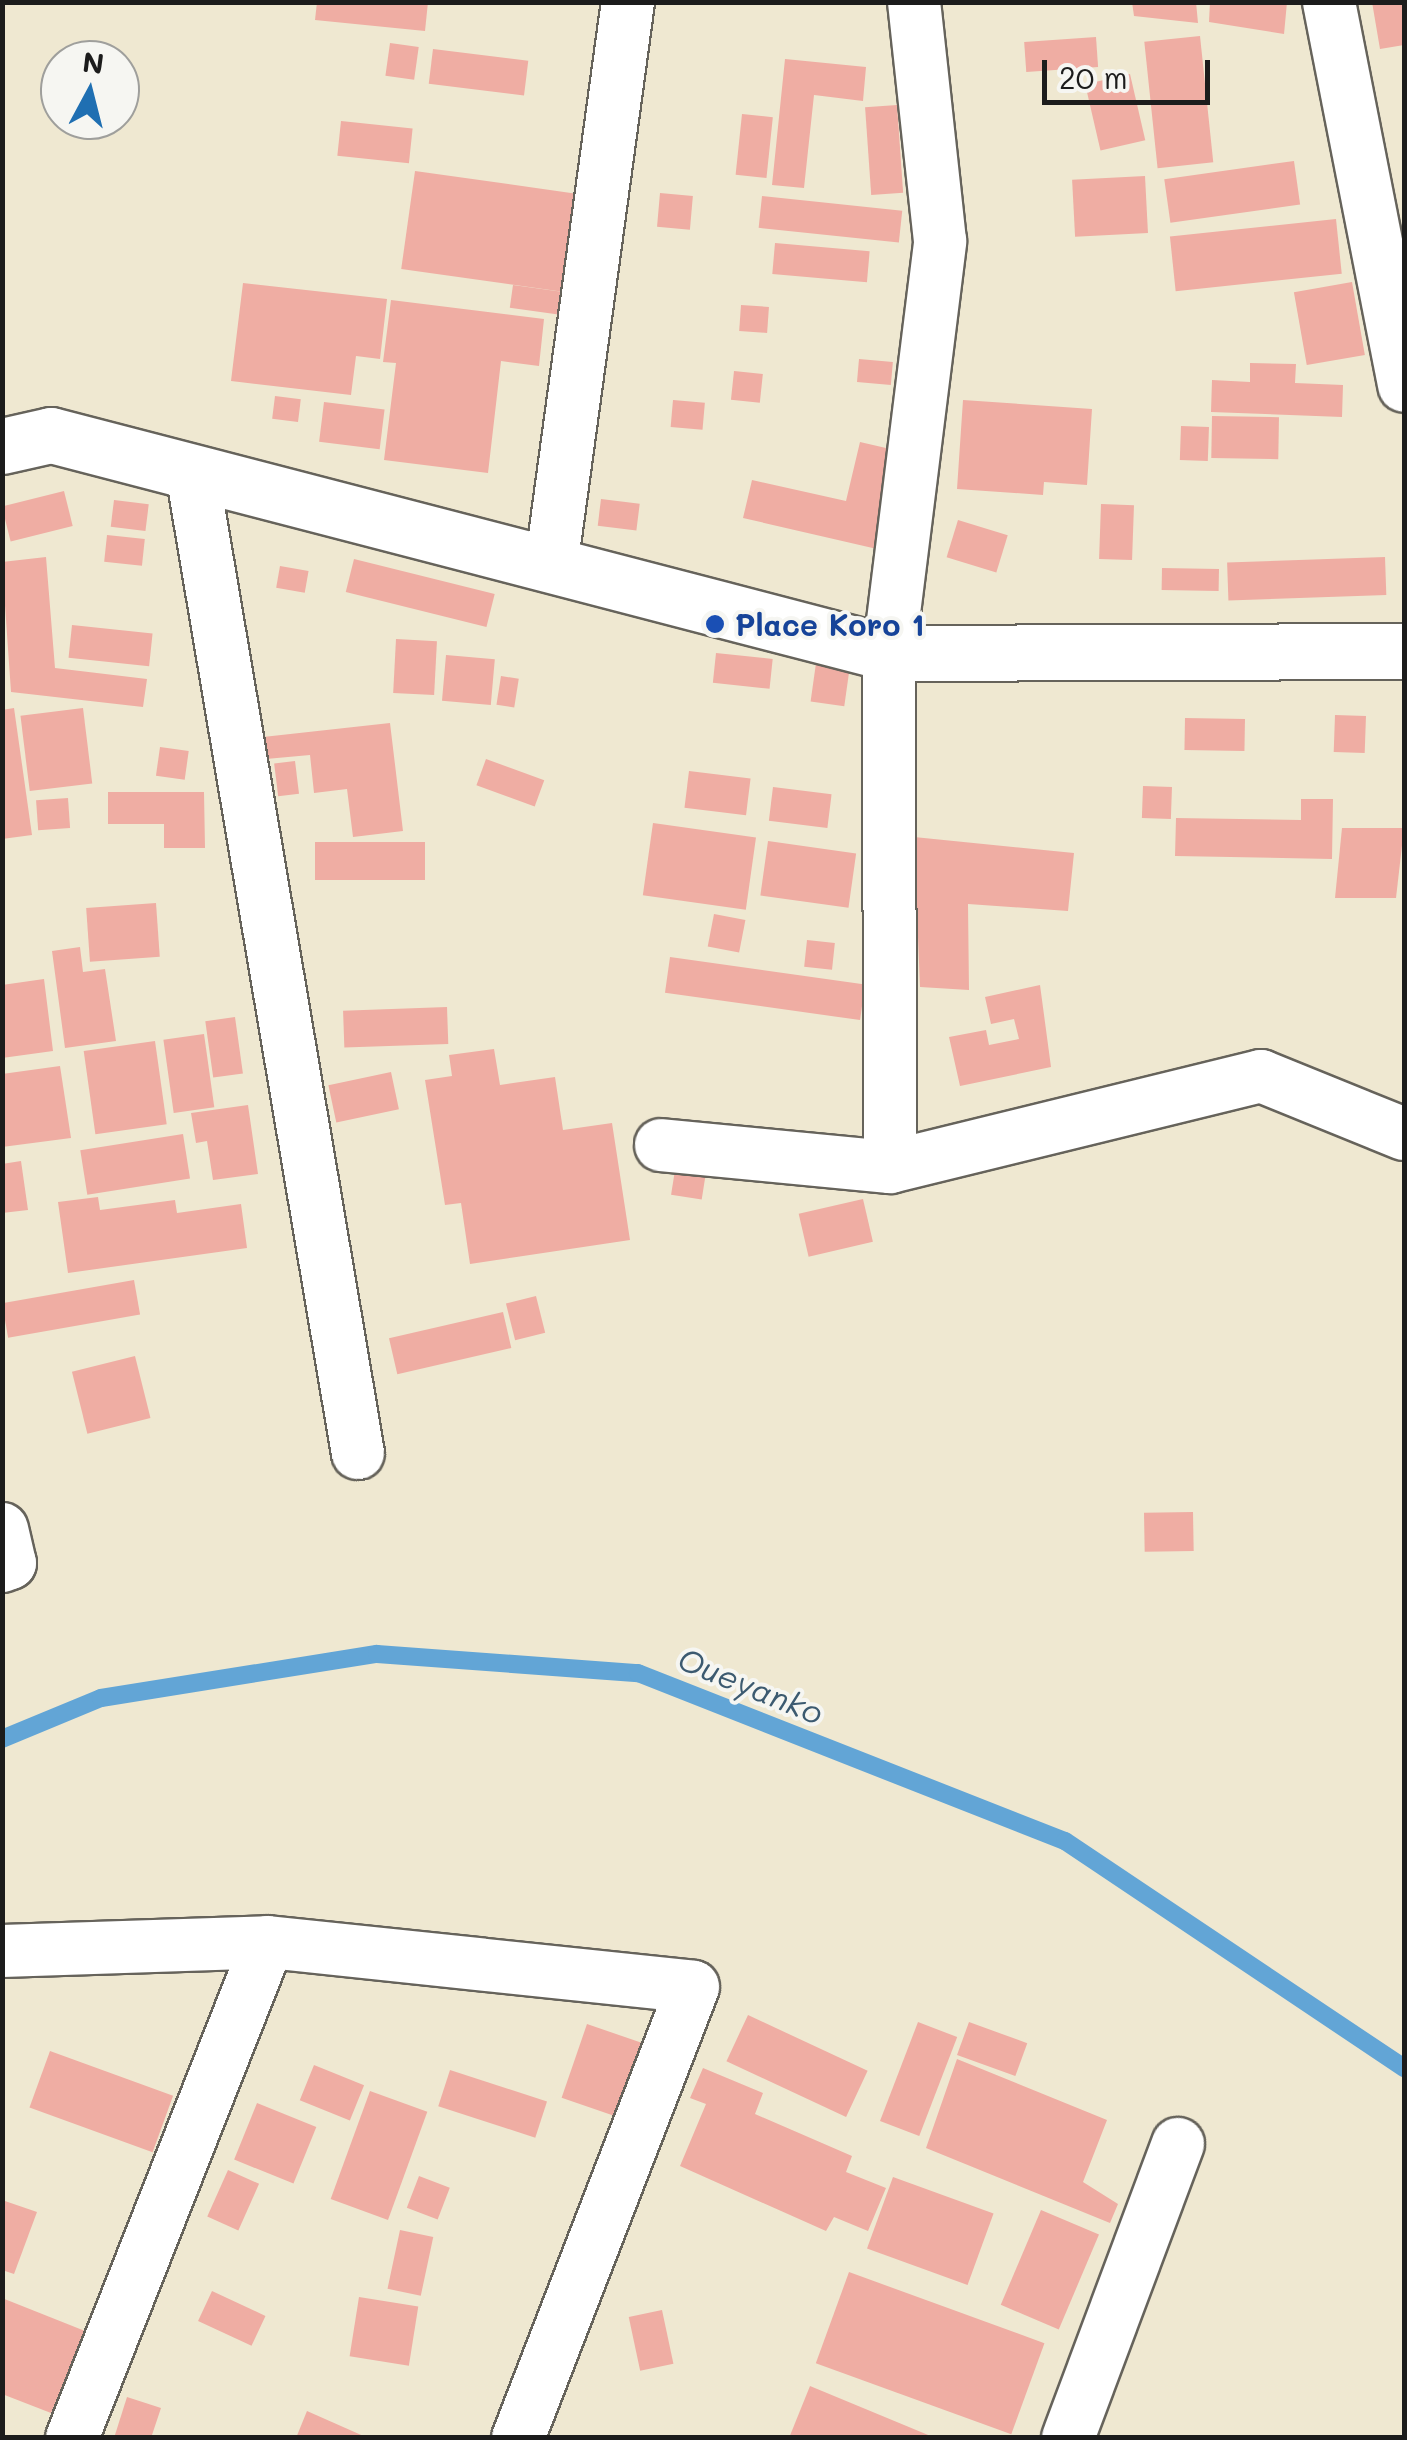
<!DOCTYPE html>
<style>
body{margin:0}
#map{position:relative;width:1407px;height:2440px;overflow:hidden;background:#efe8d1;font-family:Mali,sans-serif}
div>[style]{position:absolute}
.stream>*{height:18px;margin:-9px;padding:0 9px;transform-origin:9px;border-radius:9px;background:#62a5d6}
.building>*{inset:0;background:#efada3;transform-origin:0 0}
.roads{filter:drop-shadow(2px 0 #66635b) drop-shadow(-2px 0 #66635b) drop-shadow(0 2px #66635b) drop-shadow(0 -2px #66635b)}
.street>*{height:52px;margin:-26px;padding:0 26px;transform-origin:26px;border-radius:26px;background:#fff}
.secondary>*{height:55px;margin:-27.5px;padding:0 27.5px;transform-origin:27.5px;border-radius:27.5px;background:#fff}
.dots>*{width:28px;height:28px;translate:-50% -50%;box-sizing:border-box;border:5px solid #f6f6f2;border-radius:50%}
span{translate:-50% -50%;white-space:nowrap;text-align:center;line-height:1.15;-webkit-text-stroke:8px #f6f6f2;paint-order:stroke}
.transit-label{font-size:30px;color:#164399;font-weight:700}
.left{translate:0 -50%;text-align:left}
.water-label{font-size:32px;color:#3c5a70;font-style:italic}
.frame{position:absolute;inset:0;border:5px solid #1c1c1c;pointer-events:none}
.north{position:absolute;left:40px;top:40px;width:100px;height:100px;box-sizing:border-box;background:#f6f6f2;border:2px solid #9f9f9c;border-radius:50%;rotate:7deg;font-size:28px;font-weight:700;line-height:40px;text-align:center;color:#1c1c1c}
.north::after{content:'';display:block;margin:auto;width:35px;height:45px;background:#1f6fb2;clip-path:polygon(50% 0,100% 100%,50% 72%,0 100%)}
.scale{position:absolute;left:1042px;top:60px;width:168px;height:45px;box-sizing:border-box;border:5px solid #1c1c1c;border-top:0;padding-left:12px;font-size:30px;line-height:35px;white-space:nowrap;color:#1c1c1c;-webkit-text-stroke:8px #f6f6f2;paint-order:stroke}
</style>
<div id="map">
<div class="stream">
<div style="left:2px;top:1739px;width:107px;rotate:-22.5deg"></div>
<div style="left:101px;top:1698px;width:279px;rotate:-9.1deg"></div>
<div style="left:377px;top:1654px;width:262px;rotate:4.2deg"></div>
<div style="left:638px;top:1673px;width:459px;rotate:21.5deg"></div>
<div style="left:1065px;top:1841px;width:408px;rotate:33.8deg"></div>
</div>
<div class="building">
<div style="clip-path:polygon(317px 2px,428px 2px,425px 31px,315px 20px)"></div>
<div style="clip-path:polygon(1132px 2px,1196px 2px,1198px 23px,1134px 16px)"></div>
<div style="clip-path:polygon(1210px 2px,1287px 2px,1284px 34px,1209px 22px)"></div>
<div style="clip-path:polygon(1372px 2px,1404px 2px,1404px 45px,1380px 49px)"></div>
<div style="left:1200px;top:36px;width:127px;height:56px;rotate:84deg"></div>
<div style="left:1096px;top:37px;width:30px;height:72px;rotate:86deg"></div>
<div style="left:390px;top:43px;width:29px;height:33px;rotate:8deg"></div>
<div style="left:433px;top:49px;width:96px;height:35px;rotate:7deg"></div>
<div style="clip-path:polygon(785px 59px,866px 67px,863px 101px,814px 95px,804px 188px,772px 185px)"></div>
<div style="left:1130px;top:74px;width:68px;height:46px;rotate:77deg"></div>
<div style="left:897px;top:105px;width:88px;height:32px;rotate:86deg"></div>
<div style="left:742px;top:114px;width:31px;height:61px;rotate:6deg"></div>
<div style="left:341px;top:121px;width:72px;height:35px;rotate:6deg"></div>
<div style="left:1294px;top:161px;width:44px;height:131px;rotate:82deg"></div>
<div style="left:415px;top:171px;width:168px;height:99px;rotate:8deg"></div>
<div style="left:1145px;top:176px;width:57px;height:73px;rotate:87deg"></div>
<div style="left:660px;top:193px;width:33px;height:34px;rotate:5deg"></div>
<div style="left:762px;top:196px;width:141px;height:32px;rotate:6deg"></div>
<div style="left:1336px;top:219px;width:55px;height:167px;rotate:84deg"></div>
<div style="left:775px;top:243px;width:95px;height:31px;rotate:5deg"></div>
<div style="left:1352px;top:282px;width:74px;height:59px;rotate:80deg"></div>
<div style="clip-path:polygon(243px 283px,387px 299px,380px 359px,356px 356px,351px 395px,231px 381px)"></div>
<div style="left:513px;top:285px;width:49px;height:23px;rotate:8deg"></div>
<div style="clip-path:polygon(391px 300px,544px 319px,539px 366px,501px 361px,488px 473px,384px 460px,396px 363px,383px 362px)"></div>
<div style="left:741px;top:305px;width:28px;height:26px;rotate:4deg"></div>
<div style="left:859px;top:359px;width:34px;height:23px;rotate:5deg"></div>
<div style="clip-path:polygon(1250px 363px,1296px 364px,1295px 383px,1343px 385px,1342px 417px,1211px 412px,1212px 380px,1250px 382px)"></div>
<div style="left:734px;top:371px;width:29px;height:29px;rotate:6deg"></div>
<div style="left:275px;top:396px;width:26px;height:23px;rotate:7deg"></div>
<div style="left:673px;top:400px;width:32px;height:27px;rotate:5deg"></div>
<div style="clip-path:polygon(963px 400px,1092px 409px,1087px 485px,1044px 482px,1043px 495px,957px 489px)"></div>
<div style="left:324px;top:402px;width:61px;height:40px;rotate:7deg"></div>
<div style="left:1212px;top:416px;width:67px;height:42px;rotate:1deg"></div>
<div style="left:1181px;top:426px;width:28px;height:34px;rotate:2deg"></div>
<div style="clip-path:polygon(860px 442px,899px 451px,877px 549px,743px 518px,752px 480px,846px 501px)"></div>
<div style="left:64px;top:491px;width:36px;height:64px;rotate:76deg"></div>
<div style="left:601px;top:499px;width:39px;height:27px;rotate:7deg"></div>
<div style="left:114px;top:500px;width:35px;height:27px;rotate:7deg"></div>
<div style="left:1101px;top:504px;width:33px;height:55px;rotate:2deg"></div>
<div style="left:958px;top:520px;width:52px;height:39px;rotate:17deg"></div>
<div style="left:107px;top:535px;width:38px;height:27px;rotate:6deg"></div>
<div style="clip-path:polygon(46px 557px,55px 668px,147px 679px,143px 707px,11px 692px,2px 562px)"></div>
<div style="left:1385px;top:557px;width:38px;height:158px;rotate:88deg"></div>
<div style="left:354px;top:559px;width:145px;height:34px;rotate:14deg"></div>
<div style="left:280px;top:566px;width:29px;height:22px;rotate:10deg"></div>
<div style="left:1162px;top:568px;width:57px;height:22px;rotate:1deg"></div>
<div style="left:72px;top:625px;width:81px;height:33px;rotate:6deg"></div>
<div style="left:396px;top:639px;width:41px;height:54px;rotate:3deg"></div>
<div style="left:716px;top:653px;width:57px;height:30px;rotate:6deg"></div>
<div style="left:446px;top:655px;width:49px;height:46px;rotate:5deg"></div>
<div style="left:817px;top:656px;width:34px;height:46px;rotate:8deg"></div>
<div style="left:501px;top:676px;width:18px;height:29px;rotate:9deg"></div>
<div style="clip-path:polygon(14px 708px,32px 835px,2px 839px,2px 710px)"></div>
<div style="left:83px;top:708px;width:76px;height:63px;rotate:83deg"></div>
<div style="left:1335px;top:715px;width:31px;height:37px;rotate:2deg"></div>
<div style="left:1185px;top:718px;width:60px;height:32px;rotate:1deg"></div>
<div style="clip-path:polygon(390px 723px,403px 831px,353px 837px,347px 789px,314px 793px,310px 755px,266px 759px,263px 737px)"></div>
<div style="left:160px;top:747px;width:29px;height:29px;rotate:8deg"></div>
<div style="left:486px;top:759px;width:62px;height:28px;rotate:20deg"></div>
<div style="left:295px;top:761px;width:33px;height:21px;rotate:83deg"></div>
<div style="left:689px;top:771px;width:62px;height:37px;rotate:7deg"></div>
<div style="left:1143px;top:786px;width:29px;height:32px;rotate:2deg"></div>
<div style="left:773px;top:787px;width:59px;height:34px;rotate:7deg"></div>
<div style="clip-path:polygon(108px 792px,204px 792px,205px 848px,164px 848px,164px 824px,108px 824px)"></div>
<div style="left:68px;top:798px;width:30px;height:32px;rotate:86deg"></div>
<div style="clip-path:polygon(1301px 799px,1333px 799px,1332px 859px,1175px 856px,1176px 818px,1301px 820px)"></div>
<div style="left:653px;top:823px;width:104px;height:73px;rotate:8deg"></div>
<div style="clip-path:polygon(1342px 828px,1404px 828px,1396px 898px,1335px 898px)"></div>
<div style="clip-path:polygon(914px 837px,1074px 853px,1068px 911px,968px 904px,969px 990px,920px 987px)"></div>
<div style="left:768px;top:841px;width:89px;height:55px;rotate:8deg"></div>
<div style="left:425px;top:842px;width:38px;height:110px;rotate:90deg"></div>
<div style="left:156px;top:903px;width:54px;height:70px;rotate:86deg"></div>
<div style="left:714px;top:914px;width:32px;height:33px;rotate:11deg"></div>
<div style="left:807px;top:940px;width:28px;height:27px;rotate:6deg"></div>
<div style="clip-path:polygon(80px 947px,83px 972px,105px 969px,116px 1041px,65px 1048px,52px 951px)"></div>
<div style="left:670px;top:957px;width:197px;height:36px;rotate:8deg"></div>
<div style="clip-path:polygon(44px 979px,53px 1051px,2px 1058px,2px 985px)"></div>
<div style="clip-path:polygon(1040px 985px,1051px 1067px,960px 1086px,949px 1037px,986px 1030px,989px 1045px,1019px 1039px,1014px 1019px,991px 1024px,985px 997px)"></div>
<div style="left:447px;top:1007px;width:37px;height:104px;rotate:88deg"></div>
<div style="left:235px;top:1017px;width:57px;height:30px;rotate:82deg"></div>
<div style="left:204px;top:1034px;width:74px;height:41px;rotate:82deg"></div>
<div style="left:155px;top:1041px;width:84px;height:72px;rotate:82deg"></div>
<div style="clip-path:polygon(494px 1049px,500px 1085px,555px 1077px,563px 1130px,612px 1123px,630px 1240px,470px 1264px,461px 1203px,445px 1205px,425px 1080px,452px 1076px,449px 1055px)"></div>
<div style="clip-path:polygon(60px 1066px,71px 1138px,2px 1147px,2px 1074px)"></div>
<div style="left:391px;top:1072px;width:38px;height:64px;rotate:78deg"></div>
<div style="clip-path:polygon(248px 1105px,258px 1174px,213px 1180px,207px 1141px,196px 1143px,191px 1113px)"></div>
<div style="left:183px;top:1134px;width:45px;height:104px;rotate:81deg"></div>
<div style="clip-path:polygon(21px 1161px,28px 1210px,2px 1213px,2px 1164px)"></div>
<div style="left:675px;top:1170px;width:31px;height:25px;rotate:9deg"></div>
<div style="clip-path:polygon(98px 1197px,100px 1210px,175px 1200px,177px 1213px,241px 1204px,247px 1248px,68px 1273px,58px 1202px)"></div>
<div style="left:863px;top:1199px;width:44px;height:66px;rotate:77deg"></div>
<div style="left:134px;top:1280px;width:35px;height:134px;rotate:80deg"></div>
<div style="left:536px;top:1296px;width:38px;height:31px;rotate:76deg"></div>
<div style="left:503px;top:1312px;width:37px;height:117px;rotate:77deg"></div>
<div style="left:135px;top:1356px;width:64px;height:65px;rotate:76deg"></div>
<div style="left:1193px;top:1512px;width:39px;height:49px;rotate:89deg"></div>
<div style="left:748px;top:2015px;width:132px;height:51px;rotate:25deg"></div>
<div style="left:918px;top:2022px;width:42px;height:106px;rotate:21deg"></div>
<div style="left:969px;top:2022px;width:62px;height:35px;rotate:20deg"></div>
<div style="left:587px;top:2024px;width:70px;height:78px;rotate:19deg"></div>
<div style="left:50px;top:2051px;width:131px;height:60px;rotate:20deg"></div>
<div style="clip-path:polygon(957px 2059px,1107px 2120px,1083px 2182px,1118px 2204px,1110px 2223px,926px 2148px)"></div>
<div style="left:314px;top:2065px;width:54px;height:38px;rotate:22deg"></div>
<div style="clip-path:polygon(703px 2068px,763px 2093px,755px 2114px,852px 2156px,846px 2172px,886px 2188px,868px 2231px,834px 2217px,826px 2231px,680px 2166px,706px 2104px,690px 2098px)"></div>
<div style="left:450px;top:2070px;width:102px;height:38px;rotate:18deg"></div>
<div style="left:370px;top:2091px;width:61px;height:115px;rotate:20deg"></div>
<div style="left:257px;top:2103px;width:64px;height:61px;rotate:22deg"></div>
<div style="left:228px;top:2170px;width:34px;height:51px;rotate:24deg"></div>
<div style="left:419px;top:2176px;width:33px;height:34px;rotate:21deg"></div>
<div style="left:893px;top:2177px;width:107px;height:76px;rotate:20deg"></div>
<div style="clip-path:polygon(2px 2200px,37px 2212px,14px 2274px,2px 2270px)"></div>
<div style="left:1041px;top:2210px;width:63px;height:103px;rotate:23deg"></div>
<div style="left:400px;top:2230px;width:34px;height:60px;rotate:12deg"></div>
<div style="left:849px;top:2272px;width:208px;height:97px;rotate:20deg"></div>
<div style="left:212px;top:2291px;width:59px;height:33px;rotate:25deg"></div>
<div style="left:359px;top:2297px;width:60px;height:60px;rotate:9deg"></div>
<div style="clip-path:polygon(2px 2298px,85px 2331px,51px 2413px,2px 2394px)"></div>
<div style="left:662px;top:2310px;width:55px;height:34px;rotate:78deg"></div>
<div style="clip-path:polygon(810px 2386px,933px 2437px,933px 2438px,789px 2438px)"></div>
<div style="clip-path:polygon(127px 2397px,161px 2408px,151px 2438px,114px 2438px)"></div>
<div style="clip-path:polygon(307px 2411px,368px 2438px,296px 2438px)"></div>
</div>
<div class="roads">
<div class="street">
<div style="left:1329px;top:2px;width:391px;rotate:78.9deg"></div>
<div style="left:192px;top:472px;width:995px;rotate:80.4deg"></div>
<div style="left:551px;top:566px;width:569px;rotate:-82.23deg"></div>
<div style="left:661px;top:1145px;width:230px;rotate:5.5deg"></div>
<div style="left:890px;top:1167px;width:382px;rotate:-13.8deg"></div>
<div style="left:1261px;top:1076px;width:154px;rotate:22.1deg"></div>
<div style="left:890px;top:1167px;width:514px;rotate:-90.11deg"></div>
<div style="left:889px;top:653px;width:415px;rotate:-82.9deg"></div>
<div style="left:940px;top:241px;width:240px;rotate:-96.2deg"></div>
<div style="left:2px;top:1529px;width:35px;rotate:77deg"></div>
<div style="left:10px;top:1563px;width:9px;rotate:159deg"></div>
<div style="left:2px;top:1951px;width:266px;rotate:-1.9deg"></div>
<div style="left:268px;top:1942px;width:427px;rotate:6deg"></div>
<div style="left:693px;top:1987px;width:484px;rotate:111.2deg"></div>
<div style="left:72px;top:2438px;width:533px;rotate:-68.44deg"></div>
<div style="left:1068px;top:2438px;width:314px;rotate:-69.5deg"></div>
</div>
<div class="secondary">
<div style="left:2px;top:446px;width:50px;rotate:-12.7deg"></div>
<div style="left:51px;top:435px;width:866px;rotate:14.58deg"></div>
<div style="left:889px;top:653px;width:515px;rotate:-0.22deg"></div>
</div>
</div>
<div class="dots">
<div style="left:715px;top:624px;background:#1a4fb4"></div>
</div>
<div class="transit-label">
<span class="left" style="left:735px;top:624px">Place Koro 1</span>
</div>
<div class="water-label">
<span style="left:751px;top:1685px;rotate:22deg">Oueyanko</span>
</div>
<div class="frame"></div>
<div class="north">N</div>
<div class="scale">20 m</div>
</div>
